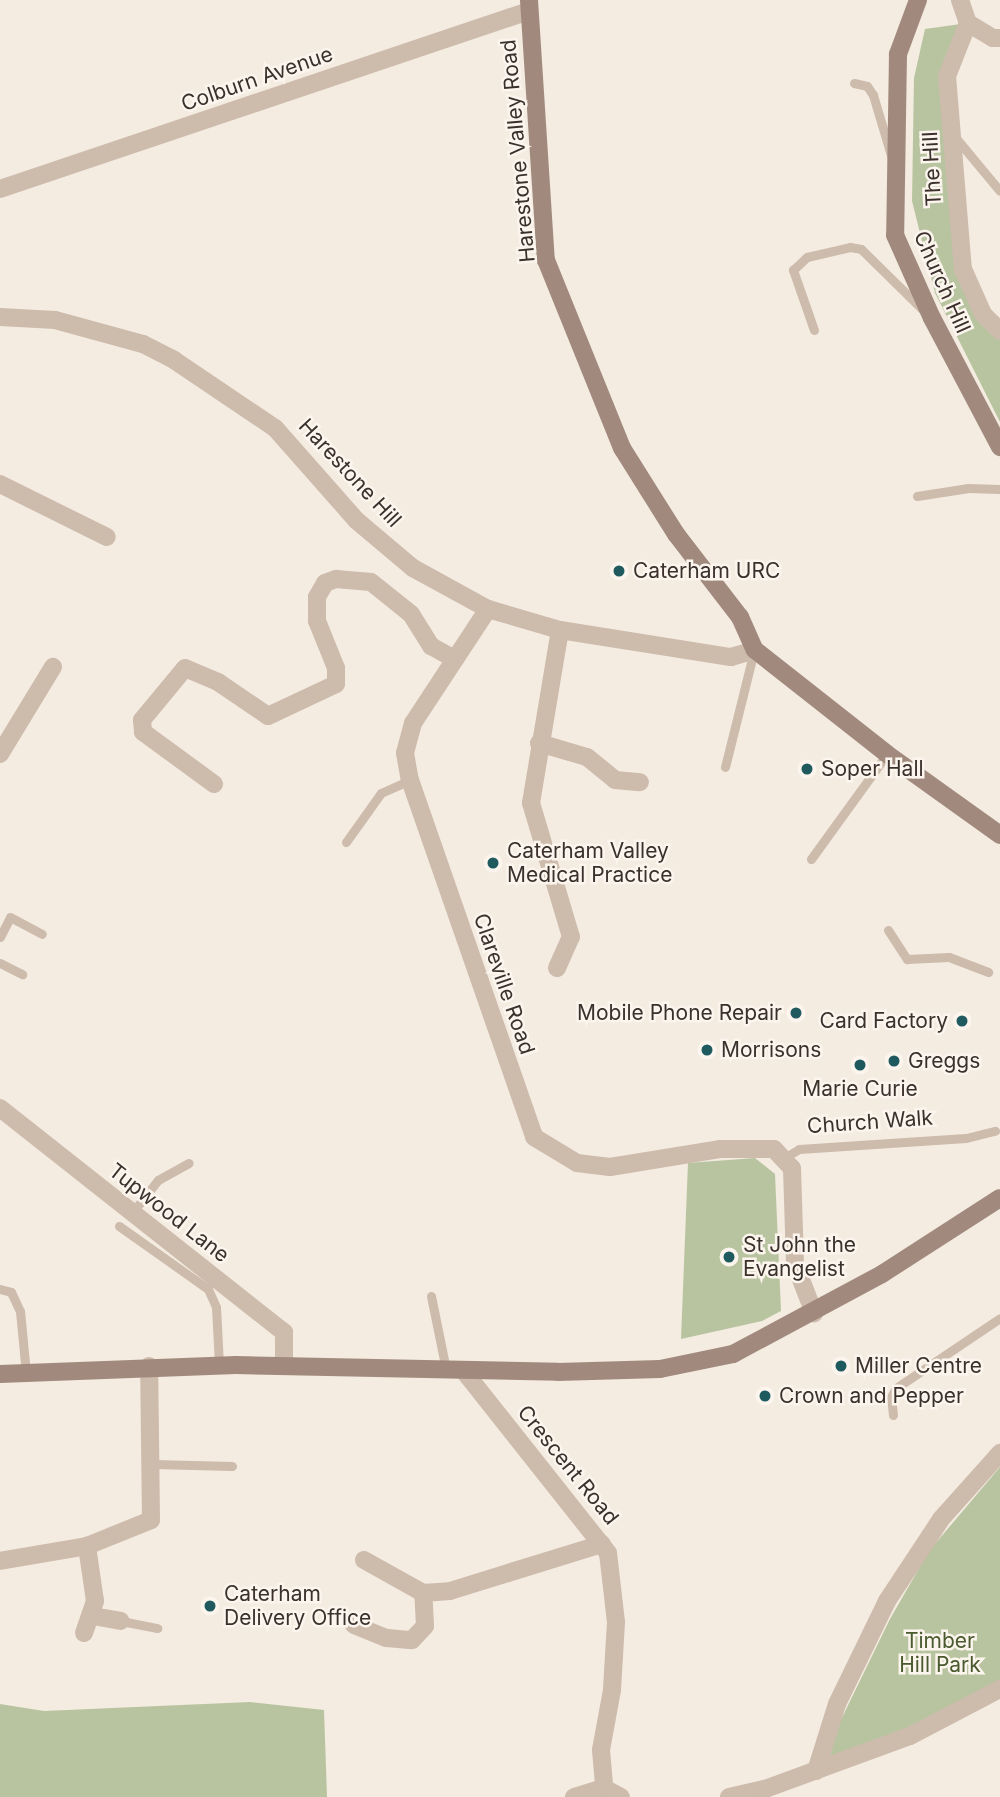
<!DOCTYPE html>
<html>
<head>
<meta charset="utf-8">
<style>
  body { margin:0 }
  #map { position:relative; width:1000px; height:1797px; overflow:hidden; background:#f4ebe1; font-family:Inter,sans-serif }
  div>[style] { position:absolute }
  [style*='--x'] { left:calc(var(--x)*1px); top:calc(var(--y)*1px); width:calc(var(--w)*1px); rotate:calc(var(--a)*1deg) }
  .green>* { inset:0; background:#b8c4a0 }
  .lane>* { height:9px; margin:-4.5px; padding:0 4.5px; transform-origin:4.5px; border-radius:4.5px; background:#cdbbac }
  .street>* { height:18px; margin:-9px; padding:0 9px; transform-origin:9px; border-radius:9px; background:#cdbbac }
  .secondary>* { height:18px; margin:-9px; padding:0 9px; transform-origin:9px; border-radius:9px; background:#a18a7d }
  .dots>* { width:19px; height:19px; translate:-50% -50%; box-sizing:border-box; border:4px solid #fbf5ee; border-radius:50% }
  span { translate:-50% -50%; white-space:nowrap; text-align:center; line-height:1.15; -webkit-text-stroke:5px #fbf5ee; paint-order:stroke }
  .street-label { font-size:21px; color:#3b302b }
  .poi-label { font-size:21px; color:#3b302b }
  .left { translate:0 -50%; text-align:left }
  .right { translate:-100% -50%; text-align:right }
  .park-label { font-size:21px; color:#4a5a2e }
</style>
</head>
<body>
<div id="map">
  <div class="green">
    <div style="clip-path:polygon(968px 23px,948px 76px,963px 269px,1000px 331px,1000px 422px,935px 293px,912px 201px,914px 78px,925px 29px)"></div>
    <div style="clip-path:polygon(755px 1158px,775px 1174px,781px 1311px,762px 1321px,681px 1339px,688px 1163px)"></div>
    <div style="clip-path:polygon(1000px 1467px,1000px 1689px,816px 1771px,890px 1619px,929px 1551px)"></div>
    <div style="clip-path:polygon(250px 1702px,324px 1710px,327px 1797px,0 1797px,0 1704px,44px 1711px)"></div>
  </div>
  <div class="lane">
    <div style="--x:854;--y:83;--w:13;--a:13"></div>
    <div style="--x:867;--y:86;--w:11;--a:56"></div>
    <div style="--x:873;--y:95;--w:70;--a:73.4"></div>
    <div style="--x:955;--y:137;--w:70;--a:50.2"></div>
    <div style="--x:814;--y:330;--w:64;--a:-109.3"></div>
    <div style="--x:793;--y:270;--w:19;--a:-43"></div>
    <div style="--x:807;--y:257;--w:44;--a:-13.1"></div>
    <div style="--x:850;--y:247;--w:11;--a:10"></div>
    <div style="--x:861;--y:249;--w:87;--a:44.5"></div>
    <div style="--x:917;--y:496;--w:52;--a:-8.9"></div>
    <div style="--x:968;--y:488;--w:32;--a:2"></div>
    <div style="--x:725;--y:767;--w:120;--a:-76"></div>
    <div style="--x:346;--y:842;--w:60;--a:-54.5"></div>
    <div style="--x:381;--y:793;--w:32;--a:-24"></div>
    <div style="--x:811;--y:859;--w:130;--a:-54.1"></div>
    <div style="--x:888;--y:930;--w:35;--a:57"></div>
    <div style="--x:907;--y:959;--w:42;--a:-2.7"></div>
    <div style="--x:949;--y:957;--w:42;--a:21"></div>
    <div style="--x:0;--y:937;--w:22;--a:-63"></div>
    <div style="--x:10;--y:917;--w:36;--a:28"></div>
    <div style="--x:0;--y:963;--w:25;--a:27"></div>
    <div style="--x:784;--y:1158;--w:17;--a:-31"></div>
    <div style="--x:799;--y:1149;--w:167;--a:-3.8"></div>
    <div style="--x:966;--y:1138;--w:30;--a:-14"></div>
    <div style="--x:132;--y:1213;--w:42;--a:-51.8"></div>
    <div style="--x:158;--y:1180;--w:35;--a:-29"></div>
    <div style="--x:119;--y:1226;--w:109;--a:35.3"></div>
    <div style="--x:208;--y:1289;--w:20;--a:66"></div>
    <div style="--x:216;--y:1307;--w:58;--a:87"></div>
    <div style="--x:0;--y:1289;--w:11;--a:15"></div>
    <div style="--x:11;--y:1292;--w:21;--a:65"></div>
    <div style="--x:20;--y:1311;--w:62;--a:84.5"></div>
    <div style="--x:431;--y:1296;--w:76;--a:78.5"></div>
    <div style="--x:893;--y:1415;--w:18;--a:-96"></div>
    <div style="--x:891;--y:1397;--w:10;--a:-61"></div>
    <div style="--x:896;--y:1388;--w:125;--a:-33.9"></div>
    <div style="--x:153;--y:1464;--w:79;--a:1.5"></div>
    <div style="--x:121;--y:1621;--w:37;--a:11"></div>
  </div>
  <div class="street">
    <div style="--x:960;--y:0;--w:24;--a:71"></div>
    <div style="--x:968;--y:23;--w:57;--a:111.6"></div>
    <div style="--x:947;--y:76;--w:194;--a:85.3"></div>
    <div style="--x:963;--y:269;--w:49;--a:66"></div>
    <div style="--x:983;--y:314;--w:24;--a:45"></div>
    <div style="--x:968;--y:23;--w:29;--a:31"></div>
    <div style="--x:993;--y:38;--w:7;--a:0"></div>
    <div style="--x:0;--y:189;--w:558;--a:-18.6"></div>
    <div style="--x:0;--y:317;--w:55;--a:3.1"></div>
    <div style="--x:55;--y:320;--w:91;--a:15.3"></div>
    <div style="--x:143;--y:344;--w:35;--a:27"></div>
    <div style="--x:174;--y:360;--w:122;--a:34"></div>
    <div style="--x:275;--y:428;--w:123;--a:48.6"></div>
    <div style="--x:356;--y:520;--w:75;--a:40.1"></div>
    <div style="--x:413;--y:568;--w:85;--a:28.7"></div>
    <div style="--x:488;--y:609;--w:75;--a:16.3"></div>
    <div style="--x:560;--y:630;--w:173;--a:9"></div>
    <div style="--x:731;--y:657;--w:25;--a:-16"></div>
    <div style="--x:0;--y:484;--w:119;--a:26.4"></div>
    <div style="--x:488;--y:609;--w:136;--a:123.3"></div>
    <div style="--x:413;--y:723;--w:31;--a:105"></div>
    <div style="--x:405;--y:753;--w:27;--a:80"></div>
    <div style="--x:410;--y:780;--w:378;--a:70.8"></div>
    <div style="--x:534;--y:1137;--w:50;--a:31.2"></div>
    <div style="--x:577;--y:1163;--w:33;--a:7"></div>
    <div style="--x:610;--y:1167;--w:111;--a:-9.3"></div>
    <div style="--x:720;--y:1149;--w:54;--a:0"></div>
    <div style="--x:774;--y:1149;--w:26;--a:47"></div>
    <div style="--x:792;--y:1168;--w:96;--a:88.2"></div>
    <div style="--x:795;--y:1264;--w:53;--a:68.8"></div>
    <div style="--x:539;--y:743;--w:50;--a:16.3"></div>
    <div style="--x:587;--y:757;--w:36;--a:39"></div>
    <div style="--x:615;--y:780;--w:25;--a:5"></div>
    <div style="--x:0;--y:754;--w:102;--a:-58.7"></div>
    <div style="--x:214;--y:784;--w:88;--a:-143.8"></div>
    <div style="--x:143;--y:732;--w:12;--a:-95"></div>
    <div style="--x:142;--y:720;--w:67;--a:-50.4"></div>
    <div style="--x:185;--y:668;--w:36;--a:23"></div>
    <div style="--x:218;--y:682;--w:60;--a:34.2"></div>
    <div style="--x:268;--y:716;--w:75;--a:-25.2"></div>
    <div style="--x:336;--y:684;--w:16;--a:-90"></div>
    <div style="--x:336;--y:668;--w:51;--a:-112"></div>
    <div style="--x:317;--y:621;--w:24;--a:-90"></div>
    <div style="--x:317;--y:597;--w:16;--a:-60"></div>
    <div style="--x:325;--y:583;--w:12;--a:-20"></div>
    <div style="--x:336;--y:579;--w:35;--a:5"></div>
    <div style="--x:371;--y:582;--w:51;--a:38.7"></div>
    <div style="--x:411;--y:614;--w:38;--a:58"></div>
    <div style="--x:431;--y:646;--w:26;--a:29"></div>
    <div style="--x:557;--y:968;--w:34;--a:-66"></div>
    <div style="--x:571;--y:937;--w:140;--a:-106.6"></div>
    <div style="--x:531;--y:803;--w:175;--a:-80.5"></div>
    <div style="--x:0;--y:1108;--w:362;--a:38.3"></div>
    <div style="--x:284;--y:1332;--w:33;--a:90"></div>
    <div style="--x:463;--y:1370;--w:233;--a:51.6"></div>
    <div style="--x:608;--y:1553;--w:69;--a:83.4"></div>
    <div style="--x:616;--y:1622;--w:68;--a:93.4"></div>
    <div style="--x:612;--y:1690;--w:61;--a:100.4"></div>
    <div style="--x:601;--y:1750;--w:38;--a:85"></div>
    <div style="--x:604;--y:1788;--w:19;--a:28"></div>
    <div style="--x:364;--y:1560;--w:68;--a:29.2"></div>
    <div style="--x:423;--y:1593;--w:27;--a:-4"></div>
    <div style="--x:450;--y:1591;--w:159;--a:-17.2"></div>
    <div style="--x:0;--y:1561;--w:88;--a:-9.8"></div>
    <div style="--x:87;--y:1546;--w:69;--a:-22.1"></div>
    <div style="--x:151;--y:1520;--w:154;--a:-90.7"></div>
    <div style="--x:93;--y:1616;--w:28;--a:10"></div>
    <div style="--x:354;--y:1625;--w:35;--a:22"></div>
    <div style="--x:387;--y:1638;--w:25;--a:5"></div>
    <div style="--x:412;--y:1640;--w:19;--a:-47"></div>
    <div style="--x:425;--y:1626;--w:33;--a:-93"></div>
    <div style="--x:84;--y:1633;--w:34;--a:-71"></div>
    <div style="--x:95;--y:1601;--w:56;--a:-98.3"></div>
    <div style="--x:816;--y:1771;--w:70;--a:-72.6"></div>
    <div style="--x:837;--y:1704;--w:114;--a:-64.1"></div>
    <div style="--x:887;--y:1601;--w:98;--a:-56.6"></div>
    <div style="--x:941;--y:1519;--w:89;--a:-48.2"></div>
    <div style="--x:574;--y:1797;--w:31;--a:-17"></div>
    <div style="--x:729;--y:1797;--w:37;--a:-13"></div>
    <div style="--x:765;--y:1789;--w:154;--a:-20.1"></div>
    <div style="--x:910;--y:1736;--w:102;--a:-27.6"></div>
  </div>
  <div class="secondary">
    <div style="--x:529;--y:0;--w:261;--a:86.3"></div>
    <div style="--x:546;--y:260;--w:203;--a:68"></div>
    <div style="--x:622;--y:448;--w:102;--a:57.9"></div>
    <div style="--x:676;--y:534;--w:105;--a:52.4"></div>
    <div style="--x:740;--y:617;--w:36;--a:66"></div>
    <div style="--x:755;--y:650;--w:168;--a:38.2"></div>
    <div style="--x:887;--y:754;--w:139;--a:35.6"></div>
    <div style="--x:918;--y:0;--w:58;--a:110.3"></div>
    <div style="--x:898;--y:54;--w:181;--a:90.9"></div>
    <div style="--x:895;--y:235;--w:91;--a:66"></div>
    <div style="--x:932;--y:318;--w:146;--a:62.2"></div>
    <div style="--x:0;--y:1374;--w:236;--a:-2.2"></div>
    <div style="--x:236;--y:1365;--w:322;--a:1.2"></div>
    <div style="--x:558;--y:1372;--w:102;--a:-1.7"></div>
    <div style="--x:660;--y:1369;--w:75;--a:-11.6"></div>
    <div style="--x:733;--y:1354;--w:169;--a:-28.2"></div>
    <div style="--x:882;--y:1274;--w:140;--a:-32.8"></div>
  </div>
  <div class="dots">
    <div style="left:619px;top:571px;background:#1f5a5e"></div>
    <div style="left:807px;top:769px;background:#1f5a5e"></div>
    <div style="left:493px;top:863px;background:#1f5a5e"></div>
    <div style="left:796px;top:1013px;background:#1f5a5e"></div>
    <div style="left:962px;top:1021px;background:#1f5a5e"></div>
    <div style="left:707px;top:1050px;background:#1f5a5e"></div>
    <div style="left:894px;top:1061px;background:#1f5a5e"></div>
    <div style="left:860px;top:1065px;background:#1f5a5e"></div>
    <div style="left:729px;top:1257px;background:#1f5a5e"></div>
    <div style="left:841px;top:1366px;background:#1f5a5e"></div>
    <div style="left:765px;top:1396px;background:#1f5a5e"></div>
    <div style="left:210px;top:1606px;background:#1f5a5e"></div>
  </div>
  <div class="street-label">
    <span style="left:257px;top:79px;rotate:-19deg">Colburn Avenue</span>
    <span style="left:518px;top:151px;rotate:-95deg">Harestone Valley Road</span>
    <span style="left:932px;top:169px;rotate:-93deg">The Hill</span>
    <span style="left:942px;top:282px;rotate:66deg">Church Hill</span>
    <span style="left:350px;top:473px;rotate:47deg">Harestone Hill</span>
    <span style="left:504px;top:984px;rotate:71deg">Clareville Road</span>
    <span style="left:870px;top:1122px;rotate:-4deg">Church Walk</span>
    <span style="left:169px;top:1213px;rotate:38deg">Tupwood Lane</span>
    <span style="left:568px;top:1465px;rotate:51deg">Crescent Road</span>
  </div>
  <div class="poi-label">
    <span class="left" style="left:633px;top:571px">Caterham URC</span>
    <span class="left" style="left:821px;top:769px">Soper Hall</span>
    <span class="left" style="left:507px;top:863px">Caterham Valley<br>Medical Practice</span>
    <span class="right" style="left:782px;top:1013px">Mobile Phone Repair</span>
    <span class="right" style="left:948px;top:1021px">Card Factory</span>
    <span class="left" style="left:721px;top:1050px">Morrisons</span>
    <span class="left" style="left:908px;top:1061px">Greggs</span>
    <span style="left:860px;top:1089px">Marie Curie</span>
    <span class="left" style="left:743px;top:1257px">St John the<br>Evangelist</span>
    <span class="left" style="left:855px;top:1366px">Miller Centre</span>
    <span class="left" style="left:779px;top:1396px">Crown and Pepper</span>
    <span class="left" style="left:224px;top:1606px">Caterham<br>Delivery Office</span>
  </div>
  <div class="park-label">
    <span style="left:940px;top:1653px">Timber<br>Hill Park</span>
  </div>
</div>
</body>
</html>
